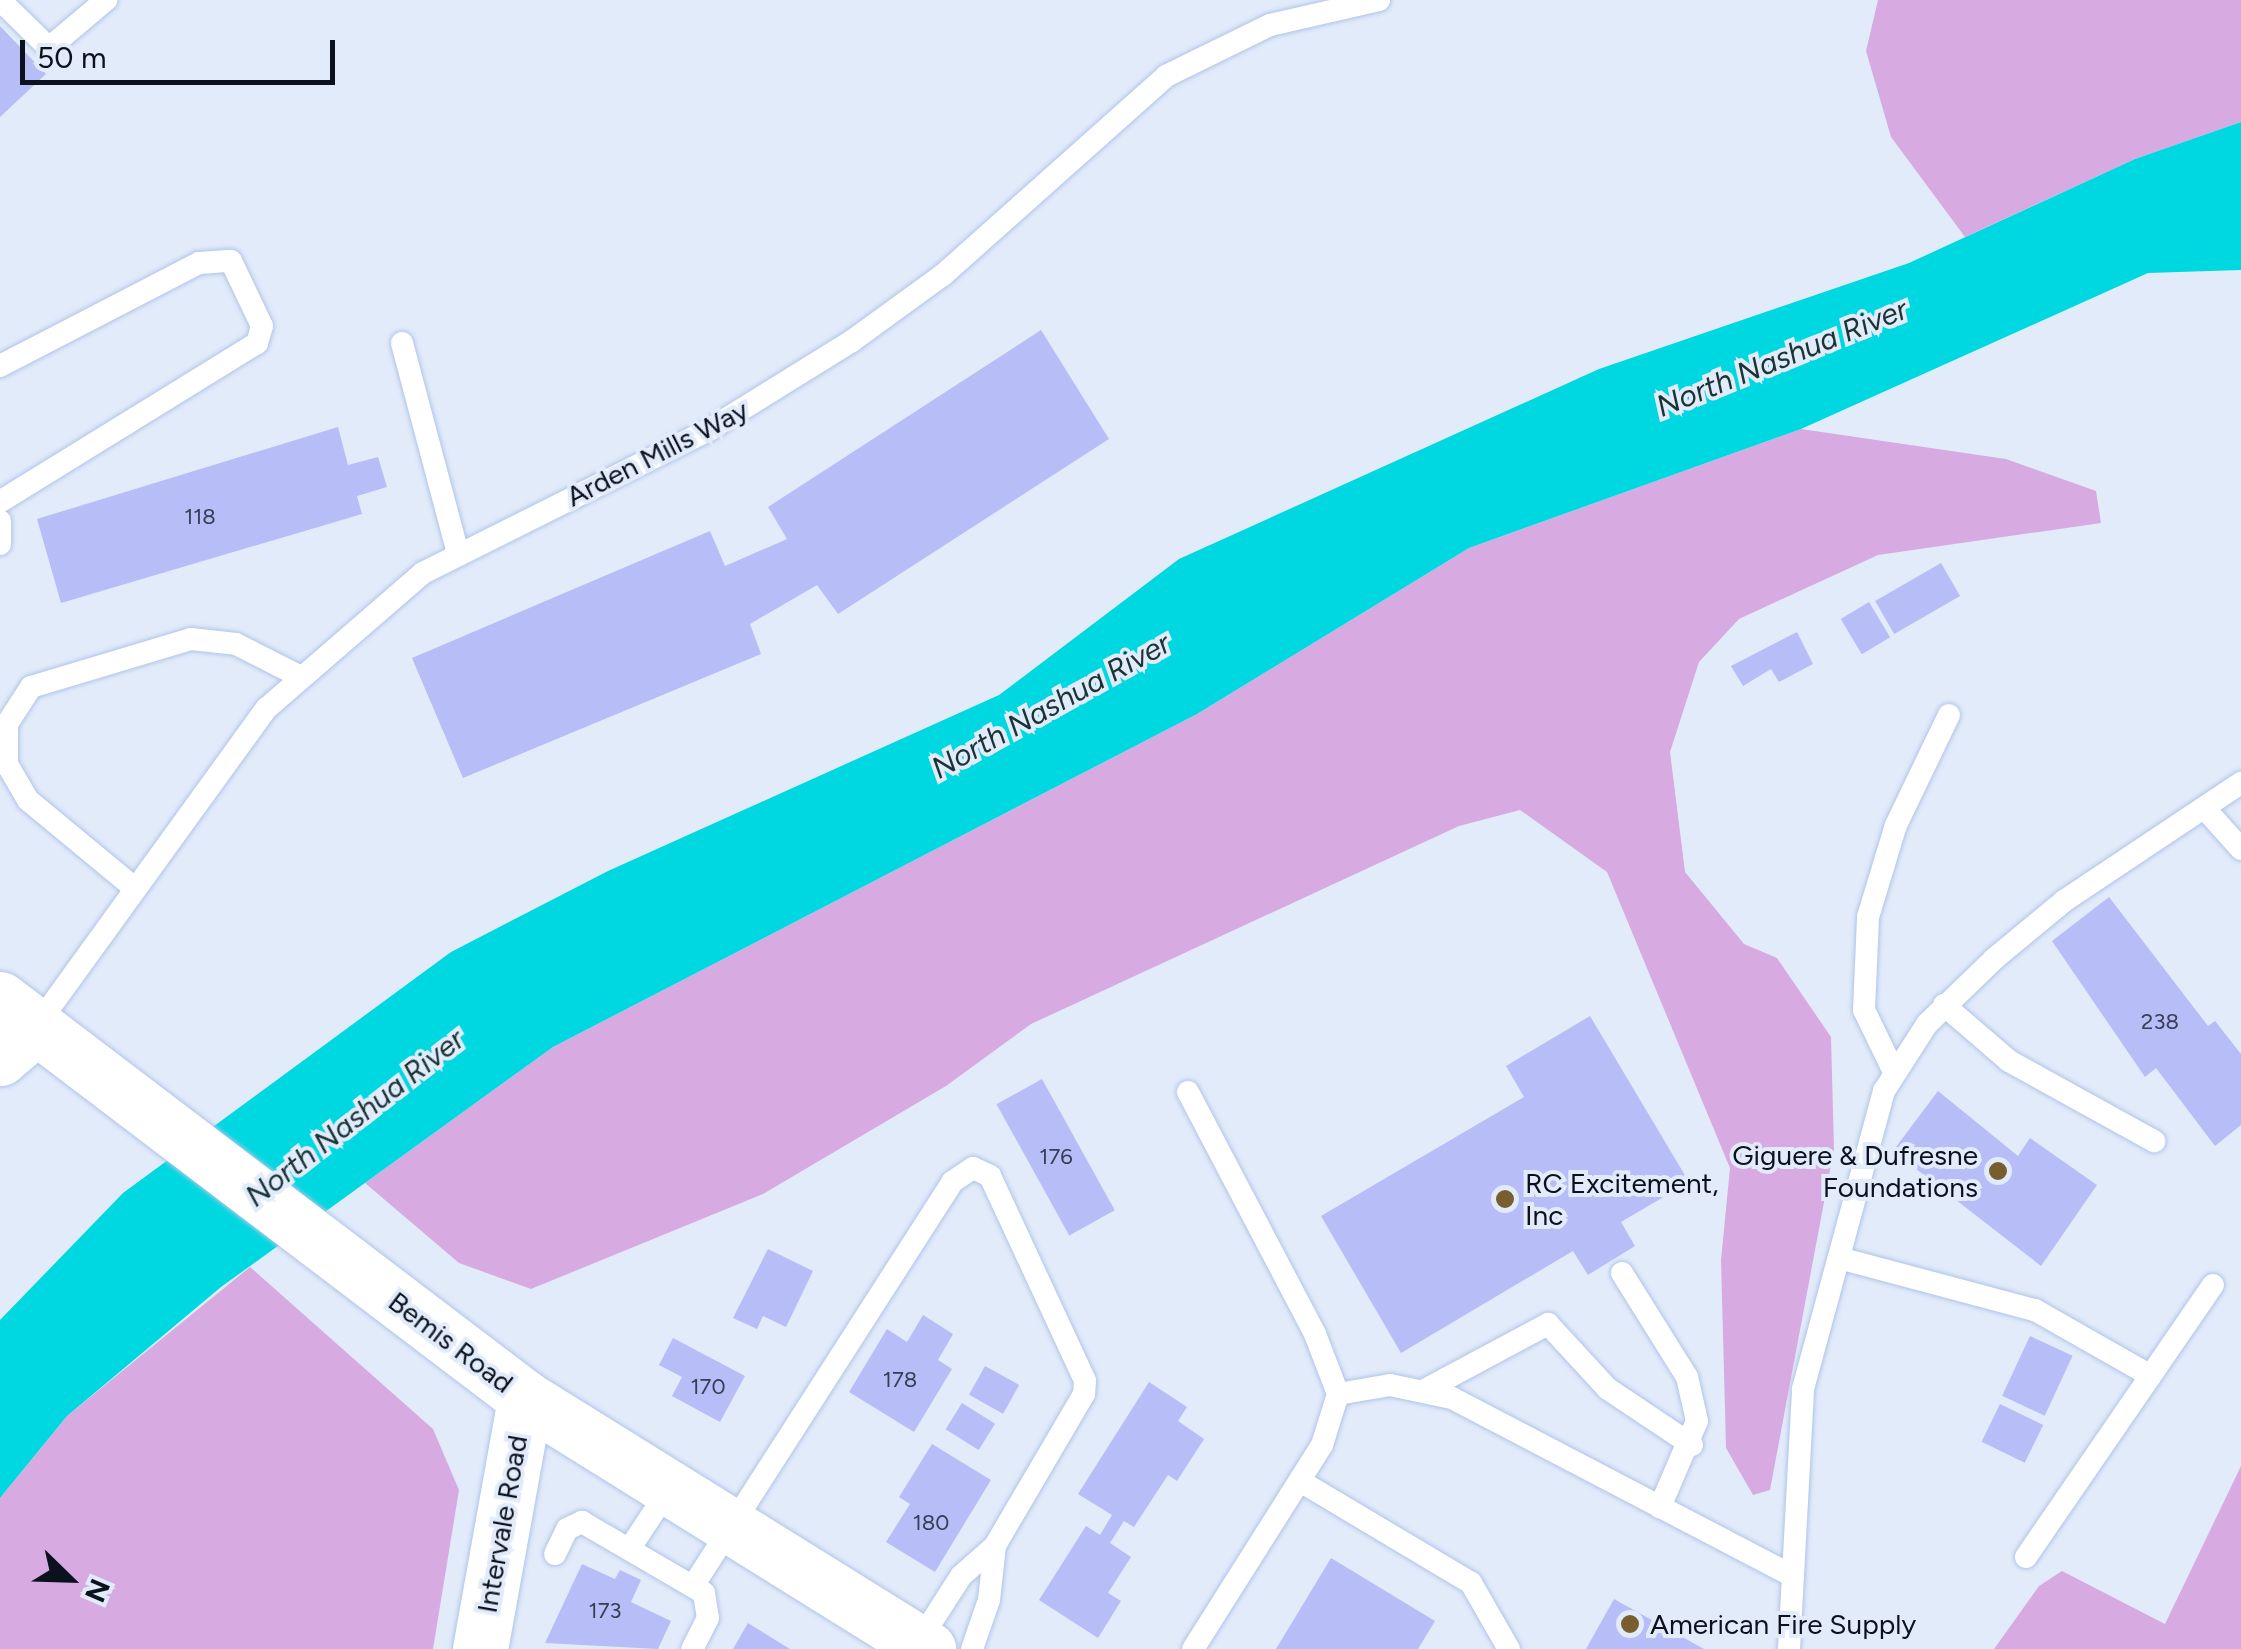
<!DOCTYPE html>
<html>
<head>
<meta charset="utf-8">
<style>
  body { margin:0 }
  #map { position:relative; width:2241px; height:1649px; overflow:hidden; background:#e2ebfa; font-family:Figtree,sans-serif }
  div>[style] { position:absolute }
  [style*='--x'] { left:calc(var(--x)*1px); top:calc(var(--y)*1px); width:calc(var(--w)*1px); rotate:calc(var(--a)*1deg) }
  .green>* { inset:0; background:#d7abe1 }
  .water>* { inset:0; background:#00d8e1 }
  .building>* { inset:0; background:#b7bdf7; transform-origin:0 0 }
  .roads { filter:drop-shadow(0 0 2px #afc5e8) drop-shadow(0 0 2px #afc5e8) }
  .lane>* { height:22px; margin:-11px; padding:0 11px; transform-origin:11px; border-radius:11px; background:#fff }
  .secondary>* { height:55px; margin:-27.5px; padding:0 27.5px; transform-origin:27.5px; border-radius:27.5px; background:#fff }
  .dots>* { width:28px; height:28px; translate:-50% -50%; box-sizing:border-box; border:5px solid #e2ebfa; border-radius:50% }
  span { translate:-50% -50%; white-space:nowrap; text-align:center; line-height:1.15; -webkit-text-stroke:8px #e2ebfa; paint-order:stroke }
  .number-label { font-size:22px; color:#363d54 }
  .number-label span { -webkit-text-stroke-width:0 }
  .street-label { font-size:28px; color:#0b121e }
  .poi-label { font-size:28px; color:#0b121e }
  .right { translate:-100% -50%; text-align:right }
  .left { translate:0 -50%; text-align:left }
  .water-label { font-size:30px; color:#193435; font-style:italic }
  .north { position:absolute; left:20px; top:1529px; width:100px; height:100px; -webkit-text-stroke:8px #e2ebfa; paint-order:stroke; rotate:113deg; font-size:28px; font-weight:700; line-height:40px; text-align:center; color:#0b121e }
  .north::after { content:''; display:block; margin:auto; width:35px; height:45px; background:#0b121e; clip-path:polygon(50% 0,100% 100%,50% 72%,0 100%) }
  .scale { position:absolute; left:20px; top:40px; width:315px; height:45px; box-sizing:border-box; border:5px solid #0b121e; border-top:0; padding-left:12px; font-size:30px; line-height:35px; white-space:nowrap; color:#0b121e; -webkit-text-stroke:8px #e2ebfa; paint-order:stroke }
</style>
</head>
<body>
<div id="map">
  <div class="green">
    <div style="clip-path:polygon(1878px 0,2241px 0,2241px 122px,2135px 159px,1965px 237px,1891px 137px,1866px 51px)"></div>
    <div style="clip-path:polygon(1801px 429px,2006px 459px,2096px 491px,2101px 523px,1878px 555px,1739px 619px,1699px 662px,1670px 752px,1685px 872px,1744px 944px,1777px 958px,1831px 1037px,1834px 1149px,1770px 1490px,1753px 1495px,1726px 1448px,1721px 1260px,1730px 1168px,1607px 872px,1520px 810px,1459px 826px,1031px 1024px,946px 1086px,763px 1194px,531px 1289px,459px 1263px,365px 1183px,553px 1047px,1197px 714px,1469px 548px)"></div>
    <div style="clip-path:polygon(250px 1267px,433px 1429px,459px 1490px,433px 1649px,0 1649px,0 1498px,67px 1416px)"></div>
    <div style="clip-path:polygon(2241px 1466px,2241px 1649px,1994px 1649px,2039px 1586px,2062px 1571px,2165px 1624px)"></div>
  </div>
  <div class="water">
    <div style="clip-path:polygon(2241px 122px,2241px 270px,2148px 273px,1801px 429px,1469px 548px,1197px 714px,553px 1047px,221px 1287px,67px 1416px,0 1498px,0 1320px,123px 1193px,451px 952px,608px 871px,999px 695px,1179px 559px,1599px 369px,1909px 263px,2135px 159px)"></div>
  </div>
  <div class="building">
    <div style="clip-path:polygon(0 26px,46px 74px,0 117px)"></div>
    <div style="clip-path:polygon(1041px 330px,1109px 439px,838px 614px,817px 585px,750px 624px,761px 654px,463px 778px,412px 658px,710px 531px,725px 566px,787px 539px,768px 507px)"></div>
    <div style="clip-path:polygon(338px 427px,348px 465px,378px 457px,387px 487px,357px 496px,362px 514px,61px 603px,37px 519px)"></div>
    <div style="left:1941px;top:563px;width:38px;height:76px;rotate:60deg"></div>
    <div style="left:1869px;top:602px;width:41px;height:33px;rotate:59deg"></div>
    <div style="clip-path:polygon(1797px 632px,1813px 664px,1779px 682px,1771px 669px,1743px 686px,1731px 666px)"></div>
    <div style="clip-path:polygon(2109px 897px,2208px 1026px,2215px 1021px,2241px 1054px,2241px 1125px,2215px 1146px,2156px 1068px,2145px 1077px,2052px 941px)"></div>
    <div style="clip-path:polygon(1590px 1016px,1689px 1182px,1621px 1222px,1635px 1246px,1588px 1275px,1573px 1251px,1401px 1353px,1321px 1216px,1524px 1097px,1506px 1066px)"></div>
    <div style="left:1042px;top:1079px;width:150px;height:52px;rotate:61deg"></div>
    <div style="clip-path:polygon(1938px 1091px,2018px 1156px,2030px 1138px,2097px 1185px,2041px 1266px,1893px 1151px)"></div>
    <div style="clip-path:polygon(768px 1249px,813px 1271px,786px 1327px,763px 1316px,757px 1329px,733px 1318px)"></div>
    <div style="clip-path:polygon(923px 1315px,953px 1334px,938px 1360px,952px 1369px,914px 1432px,849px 1392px,887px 1329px,907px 1342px)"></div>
    <div style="left:2030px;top:1336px;width:47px;height:66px;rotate:25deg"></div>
    <div style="clip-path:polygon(673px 1338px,745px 1376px,720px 1422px,672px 1396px,682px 1377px,659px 1365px)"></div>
    <div style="left:985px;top:1366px;width:39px;height:33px;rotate:29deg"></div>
    <div style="clip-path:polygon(1149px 1382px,1187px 1407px,1178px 1421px,1204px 1439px,1177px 1481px,1168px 1475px,1134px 1527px,1124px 1521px,1110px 1543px,1131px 1557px,1108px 1593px,1121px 1601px,1098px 1638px,1039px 1600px,1086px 1526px,1100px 1535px,1112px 1515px,1078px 1494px)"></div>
    <div style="left:962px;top:1403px;width:39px;height:31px;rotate:32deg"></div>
    <div style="left:2000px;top:1404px;width:48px;height:42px;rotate:26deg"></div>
    <div style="clip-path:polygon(932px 1444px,991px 1480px,935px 1572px,886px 1542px,910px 1504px,899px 1497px)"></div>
    <div style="clip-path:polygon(1331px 1558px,1435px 1621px,1418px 1649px,1276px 1649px)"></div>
    <div style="clip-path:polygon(582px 1564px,615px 1579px,620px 1570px,641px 1580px,631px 1602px,671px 1621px,658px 1649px,545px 1643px)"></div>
    <div style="clip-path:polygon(1614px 1599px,1704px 1649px,1586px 1649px)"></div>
    <div style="clip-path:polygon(748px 1623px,790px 1649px,733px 1649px)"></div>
  </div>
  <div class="roads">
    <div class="lane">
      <div style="--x:0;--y:0;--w:69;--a:44.4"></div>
      <div style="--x:49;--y:48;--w:75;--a:-40.1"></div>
      <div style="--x:402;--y:343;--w:214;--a:75.1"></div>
      <div style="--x:0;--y:366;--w:224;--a:-27.4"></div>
      <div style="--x:199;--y:263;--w:32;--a:-4"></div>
      <div style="--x:231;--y:261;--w:72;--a:64.5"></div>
      <div style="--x:262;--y:326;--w:18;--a:106"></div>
      <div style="--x:257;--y:343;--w:302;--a:148.3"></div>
      <div style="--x:0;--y:521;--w:23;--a:90"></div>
      <div style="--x:2207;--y:811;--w:51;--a:48.2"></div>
      <div style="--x:132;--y:886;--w:135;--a:-140.4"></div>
      <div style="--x:28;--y:800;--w:42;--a:-120.3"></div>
      <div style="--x:7;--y:764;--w:40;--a:-90"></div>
      <div style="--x:7;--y:724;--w:44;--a:-57"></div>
      <div style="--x:31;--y:687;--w:167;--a:-16.7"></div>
      <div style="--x:191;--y:639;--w:45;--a:6.3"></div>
      <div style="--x:236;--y:644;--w:73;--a:26.9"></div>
      <div style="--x:1944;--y:1005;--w:86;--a:40.7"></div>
      <div style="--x:2009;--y:1061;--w:166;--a:28.9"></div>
      <div style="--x:35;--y:1028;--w:395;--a:-54.1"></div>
      <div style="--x:267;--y:708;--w:206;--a:-40.9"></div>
      <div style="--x:423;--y:573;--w:321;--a:-26.6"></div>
      <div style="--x:710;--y:429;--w:167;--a:-31.8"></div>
      <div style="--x:852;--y:341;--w:112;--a:-36"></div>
      <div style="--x:943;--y:275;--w:299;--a:-41.7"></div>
      <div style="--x:1166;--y:76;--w:116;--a:-26.1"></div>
      <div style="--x:1270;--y:25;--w:112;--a:-12.9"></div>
      <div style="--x:1894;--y:1072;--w:69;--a:-115.8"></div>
      <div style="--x:1864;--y:1010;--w:93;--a:-87.5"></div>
      <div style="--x:1868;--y:917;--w:96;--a:-73.1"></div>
      <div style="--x:1896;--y:825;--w:122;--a:-64.3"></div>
      <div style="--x:1188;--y:1092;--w:273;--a:62.3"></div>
      <div style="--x:1315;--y:1334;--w:64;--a:69"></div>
      <div style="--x:1338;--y:1394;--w:53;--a:107.4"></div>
      <div style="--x:1322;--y:1445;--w:241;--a:122.3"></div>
      <div style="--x:1839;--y:1258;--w:203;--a:14.9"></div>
      <div style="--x:2035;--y:1310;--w:133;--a:29.6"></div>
      <div style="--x:1622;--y:1273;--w:123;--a:58"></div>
      <div style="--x:1687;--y:1377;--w:45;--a:77.2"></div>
      <div style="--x:1697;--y:1421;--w:94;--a:113.3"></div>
      <div style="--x:1423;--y:1391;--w:142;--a:-28.2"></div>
      <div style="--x:1548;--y:1324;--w:88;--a:47.3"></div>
      <div style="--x:1608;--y:1389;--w:101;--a:33.7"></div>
      <div style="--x:1338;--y:1394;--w:53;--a:-9.8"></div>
      <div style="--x:1390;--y:1385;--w:63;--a:11.8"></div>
      <div style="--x:1452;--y:1398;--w:385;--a:27.6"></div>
      <div style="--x:1300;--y:1481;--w:199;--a:30.8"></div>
      <div style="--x:1471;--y:1583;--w:76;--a:60.1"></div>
      <div style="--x:630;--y:1548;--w:71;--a:-56.5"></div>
      <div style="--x:555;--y:1554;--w:28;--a:-64"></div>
      <div style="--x:567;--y:1529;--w:17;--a:-25"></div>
      <div style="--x:582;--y:1522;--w:141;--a:30.2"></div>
      <div style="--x:704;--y:1593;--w:25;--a:81"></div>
      <div style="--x:708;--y:1618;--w:35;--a:117"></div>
      <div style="--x:2026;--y:1557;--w:330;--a:-55.5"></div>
      <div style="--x:693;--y:1586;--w:480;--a:-57.3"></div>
      <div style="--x:952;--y:1182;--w:25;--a:-34"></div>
      <div style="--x:973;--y:1168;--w:19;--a:25"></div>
      <div style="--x:990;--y:1176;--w:226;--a:65.1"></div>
      <div style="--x:1085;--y:1381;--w:13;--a:94"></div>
      <div style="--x:1084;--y:1394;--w:176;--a:120.4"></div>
      <div style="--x:995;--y:1546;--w:45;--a:138.6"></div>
      <div style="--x:961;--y:1576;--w:80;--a:122.7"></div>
      <div style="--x:972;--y:1649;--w:52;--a:-70.9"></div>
      <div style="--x:989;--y:1600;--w:54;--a:-83.7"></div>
      <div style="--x:1789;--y:1649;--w:260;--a:-86.9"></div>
      <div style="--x:1803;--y:1389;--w:309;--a:-74.8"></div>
      <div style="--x:1884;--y:1091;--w:80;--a:-57.3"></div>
      <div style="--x:1927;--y:1024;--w:93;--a:-44.1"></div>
      <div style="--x:1994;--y:959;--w:91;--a:-39.6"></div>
      <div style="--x:2064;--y:901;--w:213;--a:-33.7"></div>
    </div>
    <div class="secondary">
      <div style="--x:0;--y:999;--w:659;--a:37.23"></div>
      <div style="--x:525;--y:1398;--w:475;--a:31.9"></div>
      <div style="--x:0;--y:1058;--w:46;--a:-40.6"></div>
      <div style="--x:480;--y:1649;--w:255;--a:-79.8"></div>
    </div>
  </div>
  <div class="dots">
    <div style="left:1998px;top:1171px;background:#785e2f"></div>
    <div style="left:1505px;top:1199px;background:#785e2f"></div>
    <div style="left:1630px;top:1624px;background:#785e2f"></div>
  </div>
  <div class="number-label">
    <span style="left:200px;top:517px">118</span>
    <span style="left:2160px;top:1022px">238</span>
    <span style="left:1056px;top:1157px">176</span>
    <span style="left:900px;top:1380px">178</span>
    <span style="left:708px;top:1387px">170</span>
    <span style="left:931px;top:1523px">180</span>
    <span style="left:605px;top:1611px">173</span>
  </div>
  <div class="street-label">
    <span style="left:657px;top:453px;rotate:-27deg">Arden Mills Way</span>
    <span style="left:451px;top:1342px;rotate:37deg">Bemis Road</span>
    <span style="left:502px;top:1524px;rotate:-80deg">Intervale Road</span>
  </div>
  <div class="poi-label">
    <span class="right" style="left:1978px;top:1171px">Giguere &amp; Dufresne<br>Foundations</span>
    <span class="left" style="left:1525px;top:1199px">RC Excitement,<br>Inc</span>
    <span class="left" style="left:1650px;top:1624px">American Fire Supply</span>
  </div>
  <div class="water-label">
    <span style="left:1782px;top:358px;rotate:-22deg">North Nashua River</span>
    <span style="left:1051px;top:706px;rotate:-29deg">North Nashua River</span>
    <span style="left:355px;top:1118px;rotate:-38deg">North Nashua River</span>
  </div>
  <div class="north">N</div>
  <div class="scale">50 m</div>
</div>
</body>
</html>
